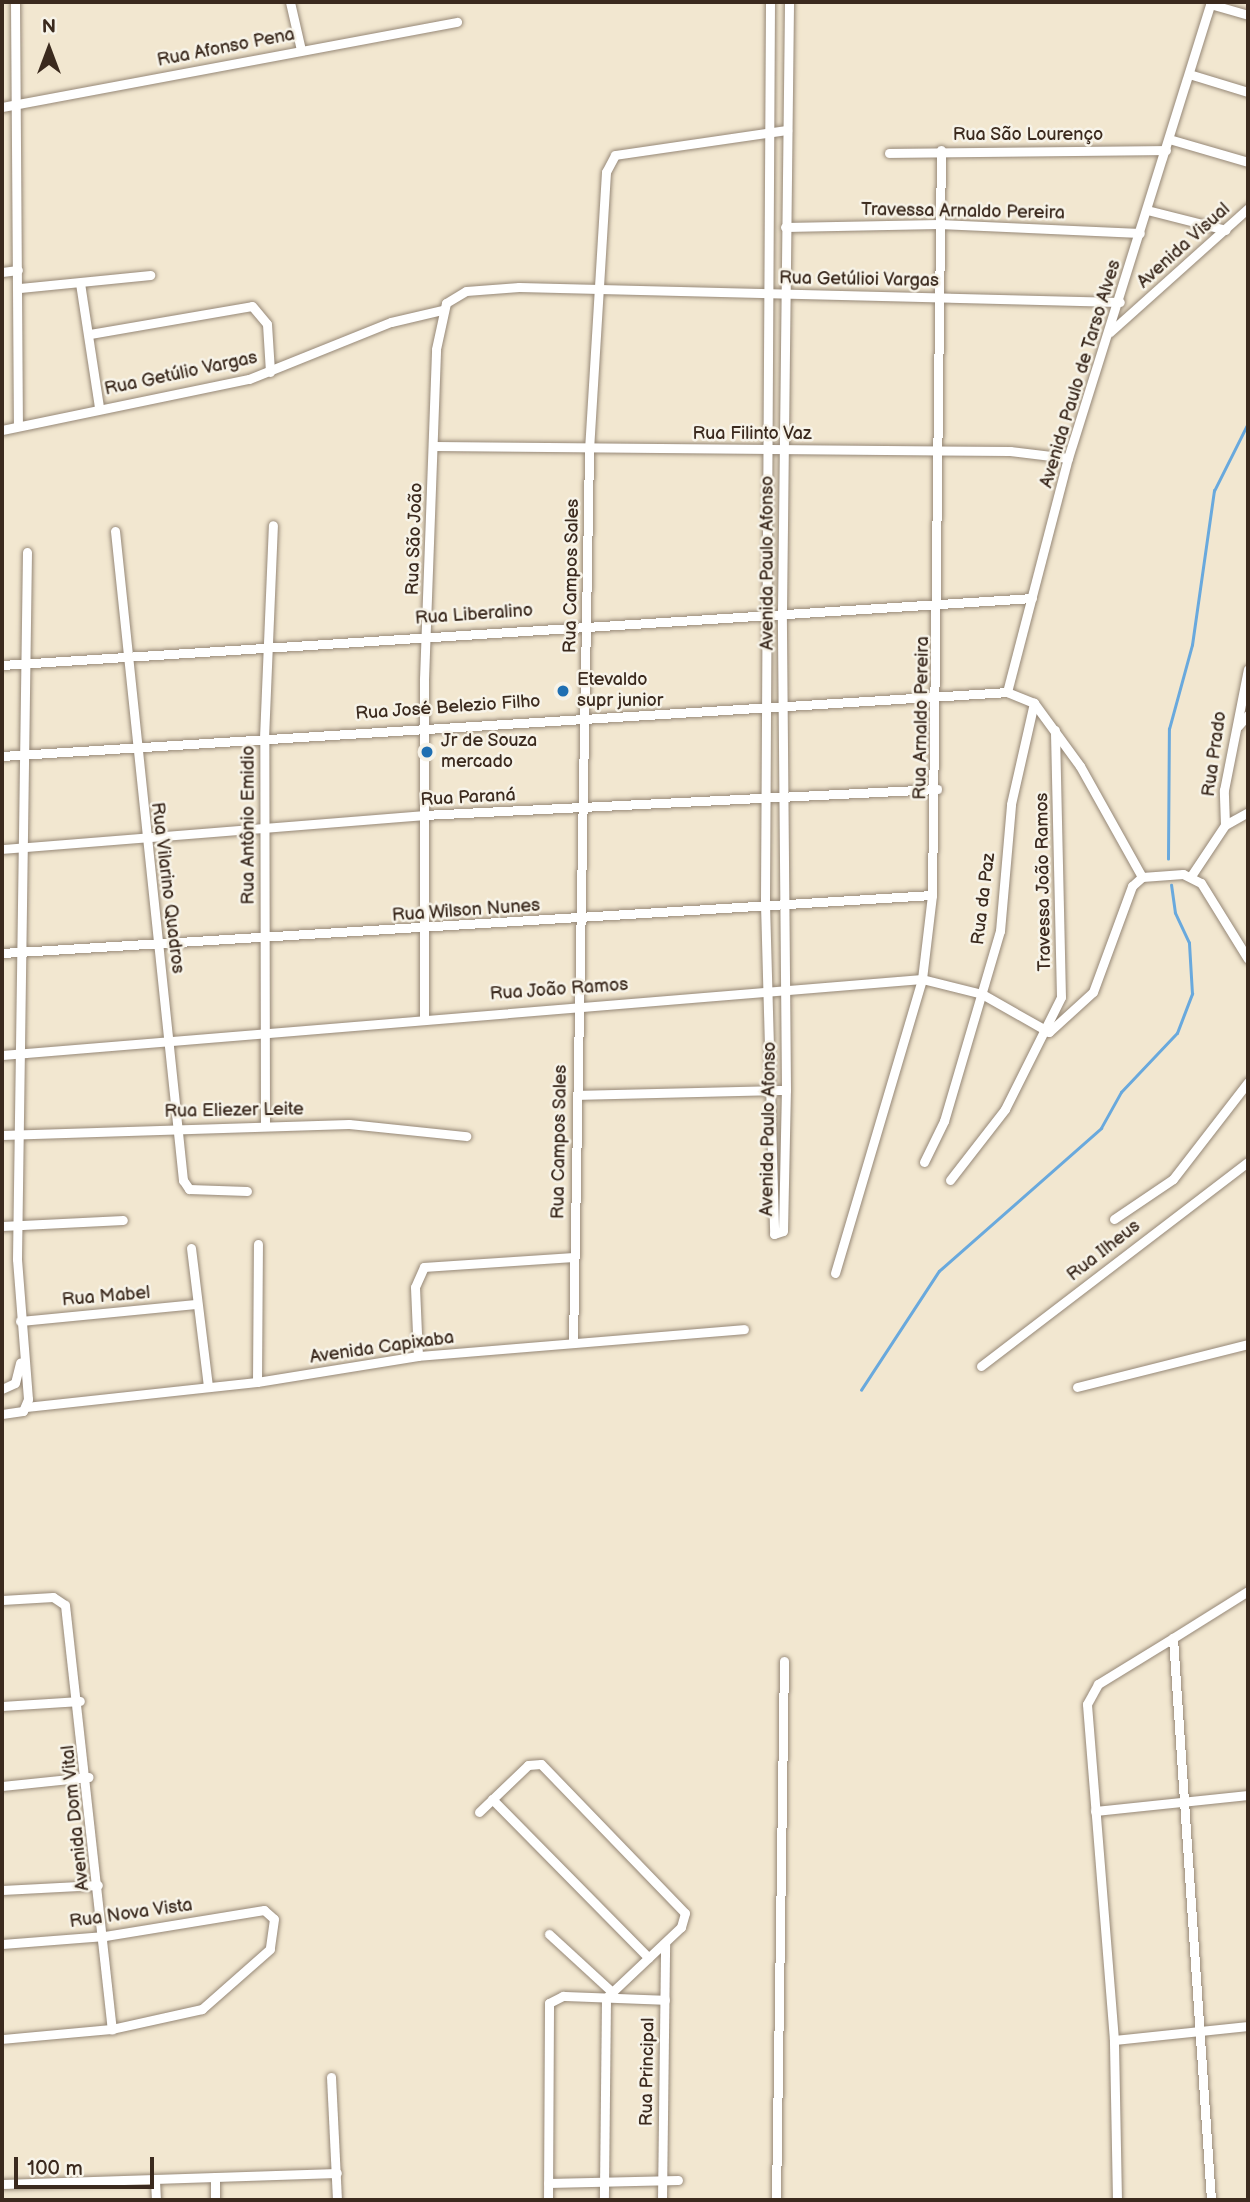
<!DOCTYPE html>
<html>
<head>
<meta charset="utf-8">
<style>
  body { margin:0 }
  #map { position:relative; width:1250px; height:2202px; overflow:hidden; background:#f2e7d0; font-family:"Balsamiq Sans",sans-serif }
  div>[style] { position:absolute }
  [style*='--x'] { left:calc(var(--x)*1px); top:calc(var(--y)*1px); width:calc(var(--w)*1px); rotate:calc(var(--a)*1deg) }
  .stream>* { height:2.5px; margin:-1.25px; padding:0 1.25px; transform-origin:1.25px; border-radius:1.25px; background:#69a9dd }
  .roads { filter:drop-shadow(0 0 2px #968877) drop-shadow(0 0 2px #968877) }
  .street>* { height:9px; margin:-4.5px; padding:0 4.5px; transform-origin:4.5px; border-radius:4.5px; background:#fff }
  .dots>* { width:19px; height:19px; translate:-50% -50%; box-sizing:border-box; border:4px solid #f7f3e8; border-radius:50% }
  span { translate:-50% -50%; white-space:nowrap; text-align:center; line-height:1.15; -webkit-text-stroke:5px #f7f3e8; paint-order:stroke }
  .street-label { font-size:18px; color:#3b2a1e }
  .poi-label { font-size:18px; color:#3b2a1e }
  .left { translate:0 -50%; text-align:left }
  .frame { position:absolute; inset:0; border:4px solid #3b2a1e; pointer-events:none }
  .north { position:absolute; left:14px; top:14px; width:70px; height:70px; -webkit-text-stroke:5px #f7f3e8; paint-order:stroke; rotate:0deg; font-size:19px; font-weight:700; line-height:28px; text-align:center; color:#3b2a1e }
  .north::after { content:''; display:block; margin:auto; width:24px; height:32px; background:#3b2a1e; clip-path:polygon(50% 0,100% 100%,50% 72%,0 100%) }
  .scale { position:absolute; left:14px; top:2157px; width:140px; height:32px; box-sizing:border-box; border:4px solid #3b2a1e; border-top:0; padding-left:9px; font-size:21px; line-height:24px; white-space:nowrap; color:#3b2a1e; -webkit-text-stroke:5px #f7f3e8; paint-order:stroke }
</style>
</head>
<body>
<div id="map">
  <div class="stream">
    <div style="--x:1168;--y:859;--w:130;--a:-89.6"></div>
    <div style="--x:1169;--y:729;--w:87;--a:-74.7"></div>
    <div style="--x:1192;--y:645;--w:156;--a:-81.9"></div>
    <div style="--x:1214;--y:491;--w:76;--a:-63.4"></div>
    <div style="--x:861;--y:1390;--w:142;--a:-56.8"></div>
    <div style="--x:939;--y:1271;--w:216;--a:-41.4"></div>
    <div style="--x:1101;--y:1128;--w:41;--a:-60.9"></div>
    <div style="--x:1121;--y:1092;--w:81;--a:-46.5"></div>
    <div style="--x:1177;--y:1033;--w:42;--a:-69"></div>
    <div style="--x:1192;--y:994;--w:51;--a:-93.4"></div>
    <div style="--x:1189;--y:943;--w:33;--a:-115"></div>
    <div style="--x:1175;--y:913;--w:28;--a:-98"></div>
  </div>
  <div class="roads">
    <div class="street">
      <div style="--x:15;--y:2;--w:424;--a:89.6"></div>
      <div style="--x:290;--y:2;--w:49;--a:77.1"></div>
      <div style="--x:770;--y:2;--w:902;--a:90.32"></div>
      <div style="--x:765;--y:904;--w:330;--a:88.4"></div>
      <div style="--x:774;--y:1234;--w:9;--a:-18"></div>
      <div style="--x:783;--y:1231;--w:141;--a:-88.8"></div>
      <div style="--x:786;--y:1090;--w:478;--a:-90.5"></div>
      <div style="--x:782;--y:612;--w:610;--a:-89.34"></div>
      <div style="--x:1210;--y:4;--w:40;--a:16"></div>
      <div style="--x:1189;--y:74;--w:62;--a:17"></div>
      <div style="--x:2;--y:107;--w:463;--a:-10.6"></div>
      <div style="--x:1169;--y:139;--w:82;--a:16.2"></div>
      <div style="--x:889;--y:153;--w:277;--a:-0.6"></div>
      <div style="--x:1147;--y:210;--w:81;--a:14.2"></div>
      <div style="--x:785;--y:227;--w:154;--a:-1.1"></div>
      <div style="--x:939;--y:224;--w:201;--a:2.6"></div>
      <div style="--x:2;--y:272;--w:16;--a:-7"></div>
      <div style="--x:80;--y:283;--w:125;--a:81.3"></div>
      <div style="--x:20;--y:288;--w:131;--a:-5.7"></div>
      <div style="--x:1110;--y:332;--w:186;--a:-41.9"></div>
      <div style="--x:90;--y:334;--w:164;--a:-9.8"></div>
      <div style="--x:252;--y:306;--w:23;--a:50"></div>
      <div style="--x:267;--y:324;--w:48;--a:86.4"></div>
      <div style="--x:2;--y:430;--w:252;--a:-11.7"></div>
      <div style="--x:249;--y:379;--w:153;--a:-21.9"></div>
      <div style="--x:391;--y:322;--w:52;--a:-13.2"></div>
      <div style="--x:434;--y:446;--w:576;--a:0.5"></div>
      <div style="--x:1010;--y:451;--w:58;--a:6.9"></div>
      <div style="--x:115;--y:531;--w:653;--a:84.02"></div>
      <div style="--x:183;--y:1180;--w:11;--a:56"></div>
      <div style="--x:189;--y:1189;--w:58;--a:2"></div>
      <div style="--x:2;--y:665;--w:1032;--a:-3.72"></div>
      <div style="--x:1034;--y:703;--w:78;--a:53.9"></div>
      <div style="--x:1080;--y:766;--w:127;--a:60.8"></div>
      <div style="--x:1238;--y:726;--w:15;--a:-48"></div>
      <div style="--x:2;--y:756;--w:1007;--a:-3.64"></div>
      <div style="--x:1007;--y:692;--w:242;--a:-75.4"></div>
      <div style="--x:1068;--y:458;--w:478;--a:-72.6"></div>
      <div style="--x:1225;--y:825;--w:26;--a:-29"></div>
      <div style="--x:2;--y:849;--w:423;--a:-4.6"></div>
      <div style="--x:424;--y:815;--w:514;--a:-2.9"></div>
      <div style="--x:1191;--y:876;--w:61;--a:-56.3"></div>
      <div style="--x:1225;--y:825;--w:35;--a:-92"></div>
      <div style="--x:1224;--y:790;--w:123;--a:-78.8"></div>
      <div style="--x:2;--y:953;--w:932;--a:-3.57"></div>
      <div style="--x:424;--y:1016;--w:337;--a:-90"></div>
      <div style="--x:424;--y:679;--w:330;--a:-87.9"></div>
      <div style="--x:436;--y:349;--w:47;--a:-77.7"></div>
      <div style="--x:446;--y:303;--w:23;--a:-31"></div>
      <div style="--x:466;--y:291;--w:53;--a:-4.3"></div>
      <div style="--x:519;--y:287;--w:601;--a:1.43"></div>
      <div style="--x:2;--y:1055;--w:923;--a:-4.72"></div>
      <div style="--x:922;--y:979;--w:62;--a:14"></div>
      <div style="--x:982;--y:994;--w:77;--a:29.6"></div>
      <div style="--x:1049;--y:1032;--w:59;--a:-42.3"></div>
      <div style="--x:1093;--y:992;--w:113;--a:-69.8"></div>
      <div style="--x:1132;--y:886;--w:13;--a:-42"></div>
      <div style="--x:1142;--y:877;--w:41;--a:-4.2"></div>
      <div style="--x:1183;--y:874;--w:20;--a:27"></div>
      <div style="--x:1201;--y:883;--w:89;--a:58.3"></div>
      <div style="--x:578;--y:1095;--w:208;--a:-1.4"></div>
      <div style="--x:265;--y:1126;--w:388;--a:-90.1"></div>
      <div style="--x:264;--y:738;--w:213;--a:-87.6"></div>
      <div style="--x:2;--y:1135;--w:347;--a:-1.8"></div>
      <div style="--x:349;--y:1124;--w:118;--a:5.9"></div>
      <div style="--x:924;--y:1162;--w:46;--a:-64"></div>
      <div style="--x:944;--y:1121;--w:198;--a:-73.6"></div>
      <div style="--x:1000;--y:931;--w:127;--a:-85"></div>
      <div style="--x:1011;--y:804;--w:104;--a:-77.2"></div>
      <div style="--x:1034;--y:703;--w:29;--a:-158"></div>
      <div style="--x:950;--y:1180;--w:90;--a:-52.2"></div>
      <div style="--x:1005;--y:1109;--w:125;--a:-63.4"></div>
      <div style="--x:1061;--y:997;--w:267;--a:-91.3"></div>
      <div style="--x:1114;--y:1219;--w:71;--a:-34.1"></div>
      <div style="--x:1173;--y:1179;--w:123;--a:-52.3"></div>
      <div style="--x:2;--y:1226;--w:121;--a:-2.8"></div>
      <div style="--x:191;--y:1248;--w:139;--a:83"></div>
      <div style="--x:835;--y:1273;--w:307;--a:-73.5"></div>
      <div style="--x:922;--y:979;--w:85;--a:-83.2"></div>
      <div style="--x:932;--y:895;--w:745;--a:-89.31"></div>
      <div style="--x:20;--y:1321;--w:177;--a:-5.5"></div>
      <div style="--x:573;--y:1343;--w:893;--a:-88.97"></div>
      <div style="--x:589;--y:450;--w:279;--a:-86.5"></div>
      <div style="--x:606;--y:172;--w:19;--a:-62"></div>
      <div style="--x:615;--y:155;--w:174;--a:-8.3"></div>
      <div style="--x:418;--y:1356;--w:69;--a:-92.5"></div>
      <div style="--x:415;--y:1287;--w:22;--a:-66"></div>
      <div style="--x:424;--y:1267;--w:149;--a:-3.8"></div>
      <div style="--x:981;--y:1366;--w:336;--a:-37.4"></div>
      <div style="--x:257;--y:1382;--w:138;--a:-89.6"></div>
      <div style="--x:1077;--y:1387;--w:176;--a:-14.1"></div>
      <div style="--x:2;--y:1389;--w:14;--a:-25"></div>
      <div style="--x:15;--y:1383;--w:21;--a:-76"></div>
      <div style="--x:26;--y:1407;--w:232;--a:-6.2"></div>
      <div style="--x:257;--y:1382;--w:163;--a:-9.2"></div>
      <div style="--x:418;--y:1356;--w:327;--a:-4.7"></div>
      <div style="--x:2;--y:1414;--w:21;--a:-8"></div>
      <div style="--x:23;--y:1411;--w:13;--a:-67"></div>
      <div style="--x:28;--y:1399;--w:140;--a:-94.5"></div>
      <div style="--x:17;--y:1259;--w:707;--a:-89.19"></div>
      <div style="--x:2;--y:1600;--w:51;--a:-3.4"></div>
      <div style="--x:53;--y:1597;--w:14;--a:34"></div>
      <div style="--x:65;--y:1605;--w:427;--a:83.7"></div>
      <div style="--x:2;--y:1706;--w:78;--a:-3.7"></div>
      <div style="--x:2;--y:1786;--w:87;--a:-5.9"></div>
      <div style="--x:492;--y:1799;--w:223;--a:45.4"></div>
      <div style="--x:1095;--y:1811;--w:154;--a:-6"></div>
      <div style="--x:479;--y:1812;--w:68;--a:-43.8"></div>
      <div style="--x:528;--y:1765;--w:13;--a:-4"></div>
      <div style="--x:541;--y:1764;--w:207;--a:46"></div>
      <div style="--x:685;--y:1913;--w:15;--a:106"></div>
      <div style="--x:681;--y:1927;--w:103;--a:136.6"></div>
      <div style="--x:606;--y:1998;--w:202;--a:90.6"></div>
      <div style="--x:2;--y:1890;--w:96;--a:-3"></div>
      <div style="--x:549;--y:1934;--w:86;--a:42.6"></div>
      <div style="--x:2;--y:1944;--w:103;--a:-4.4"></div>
      <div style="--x:105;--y:1936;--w:161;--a:-9.3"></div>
      <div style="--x:264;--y:1910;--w:13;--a:42"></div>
      <div style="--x:274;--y:1919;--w:30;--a:98"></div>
      <div style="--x:270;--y:1949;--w:91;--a:138.6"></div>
      <div style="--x:202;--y:2009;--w:92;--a:167.5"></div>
      <div style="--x:112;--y:2029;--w:110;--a:174.8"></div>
      <div style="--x:1114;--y:2040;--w:135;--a:-6"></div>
      <div style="--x:331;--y:2077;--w:123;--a:87.2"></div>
      <div style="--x:215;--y:2177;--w:23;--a:90"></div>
      <div style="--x:155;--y:2181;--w:19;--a:87"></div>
      <div style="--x:548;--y:2183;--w:130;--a:-1.3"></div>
      <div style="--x:2;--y:2184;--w:335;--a:-1.9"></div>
      <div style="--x:548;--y:2200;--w:197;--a:-89.7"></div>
      <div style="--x:549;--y:2003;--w:16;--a:-27"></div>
      <div style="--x:563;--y:1996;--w:102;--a:2.2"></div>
      <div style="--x:662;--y:2200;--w:256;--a:-89.3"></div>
      <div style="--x:776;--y:2200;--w:539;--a:-89.15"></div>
      <div style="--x:1117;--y:2200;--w:160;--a:-91.1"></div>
      <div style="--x:1114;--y:2040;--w:337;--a:-94.6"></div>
      <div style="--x:1087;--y:1704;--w:23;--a:-61"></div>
      <div style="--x:1098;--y:1684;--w:88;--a:-31.5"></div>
      <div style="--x:1211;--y:2200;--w:563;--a:-93.87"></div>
      <div style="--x:1173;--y:1638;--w:89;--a:-32.1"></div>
    </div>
  </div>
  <div class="dots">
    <div style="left:563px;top:691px;background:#1f6fb2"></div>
    <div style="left:427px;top:752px;background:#1f6fb2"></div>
  </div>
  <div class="street-label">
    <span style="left:226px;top:48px;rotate:-11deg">Rua Afonso Pena</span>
    <span style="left:1028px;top:135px">Rua São Lourenço</span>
    <span style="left:963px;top:212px;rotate:1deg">Travessa Arnaldo Pereira</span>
    <span style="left:1184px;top:246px;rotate:-42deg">Avenida Visual</span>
    <span style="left:859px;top:280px;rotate:1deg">Rua Getúlioi Vargas</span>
    <span style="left:181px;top:374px;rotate:-12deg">Rua Getúlio Vargas</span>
    <span style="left:1081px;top:374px;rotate:-73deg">Avenida Paulo de Tarso Alves</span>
    <span style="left:752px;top:434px">Rua Filinto Vaz</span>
    <span style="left:415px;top:539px;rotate:-88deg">Rua São João</span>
    <span style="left:768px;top:563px;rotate:-90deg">Avenida Paulo Afonso</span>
    <span style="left:572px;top:576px;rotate:-89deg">Rua Campos Sales</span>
    <span style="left:474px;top:615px;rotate:-4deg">Rua Liberalino</span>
    <span style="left:448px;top:708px;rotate:-4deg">Rua José Belezio Filho</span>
    <span style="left:922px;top:718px;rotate:-89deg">Rua Arnaldo Pereira</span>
    <span style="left:1215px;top:754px;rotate:-82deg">Rua Prado</span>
    <span style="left:468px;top:798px;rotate:-3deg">Rua Paraná</span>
    <span style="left:249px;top:825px;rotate:-90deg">Rua Antônio Emidio</span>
    <span style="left:1044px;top:882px;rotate:-91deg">Travessa João Ramos</span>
    <span style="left:167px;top:888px;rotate:83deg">Rua Vilarino Quadros</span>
    <span style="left:984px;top:899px;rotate:-83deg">Rua da Paz</span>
    <span style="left:466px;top:911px;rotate:-4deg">Rua Wilson Nunes</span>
    <span style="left:559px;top:990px;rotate:-4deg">Rua João Ramos</span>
    <span style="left:234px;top:1111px;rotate:-1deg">Rua Eliezer Leite</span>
    <span style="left:769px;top:1129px;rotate:-89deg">Avenida Paulo Afonso</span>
    <span style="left:560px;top:1142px;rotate:-89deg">Rua Campos Sales</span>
    <span style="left:1104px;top:1251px;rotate:-38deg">Rua Ilheus</span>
    <span style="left:106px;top:1297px;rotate:-5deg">Rua Mabel</span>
    <span style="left:382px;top:1348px;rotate:-8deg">Avenida Capixaba</span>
    <span style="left:76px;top:1818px;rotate:-96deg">Avenida Dom Vital</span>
    <span style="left:131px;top:1914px;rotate:-8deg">Rua Nova Vista</span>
    <span style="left:648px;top:2072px;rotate:-89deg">Rua Principal</span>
  </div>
  <div class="poi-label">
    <span class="left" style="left:577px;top:691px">Etevaldo<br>supr junior</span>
    <span class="left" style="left:441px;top:752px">Jr de Souza<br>mercado</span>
  </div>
  <div class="frame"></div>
  <div class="north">N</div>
  <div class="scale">100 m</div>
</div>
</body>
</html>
